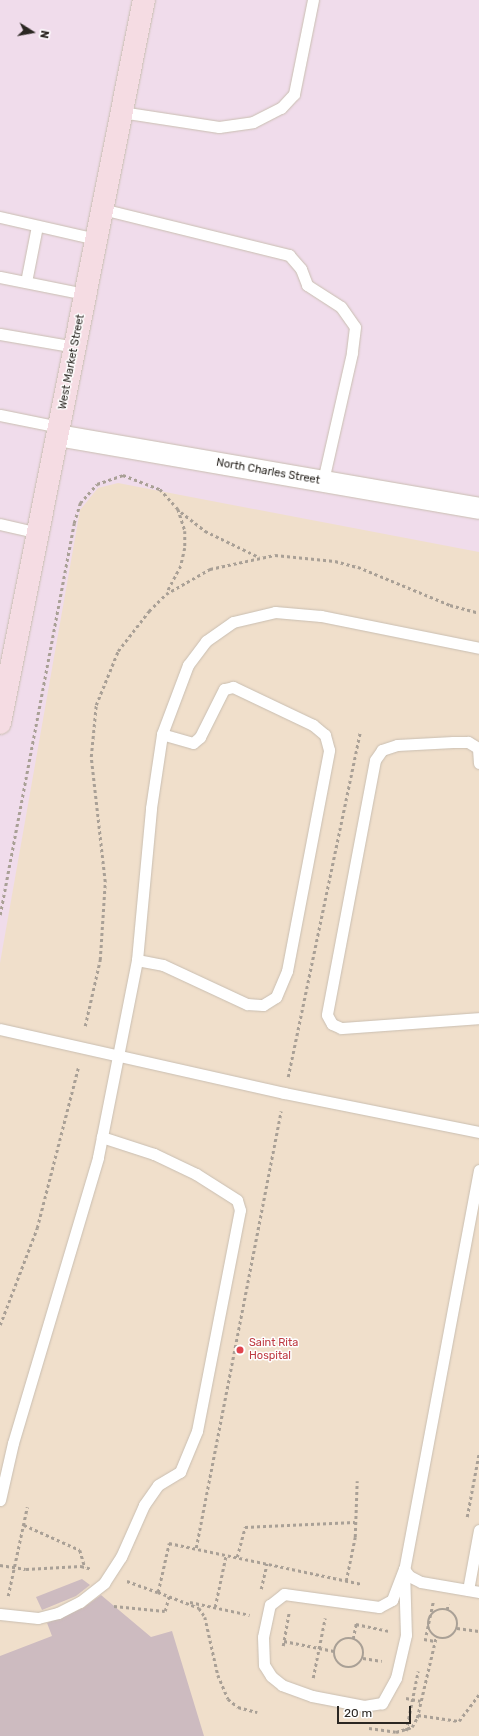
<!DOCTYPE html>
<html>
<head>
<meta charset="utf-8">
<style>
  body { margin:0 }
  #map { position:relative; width:479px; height:1736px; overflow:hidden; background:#f6ebdd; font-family:Rubik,sans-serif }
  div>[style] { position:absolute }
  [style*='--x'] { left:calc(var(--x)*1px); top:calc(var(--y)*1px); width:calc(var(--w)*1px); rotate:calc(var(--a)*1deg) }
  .commercial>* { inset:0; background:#f0dceb; transform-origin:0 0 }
  .built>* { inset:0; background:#f0dfcb }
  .building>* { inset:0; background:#cdbbc0 }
  .path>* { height:2.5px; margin-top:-1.25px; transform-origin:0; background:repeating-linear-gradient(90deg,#a9a096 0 3px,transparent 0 6px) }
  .path>.ring { margin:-1.25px; padding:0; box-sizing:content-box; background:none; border:2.5px solid #a9a096; border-radius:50% }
  .roads { filter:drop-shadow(0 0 1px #c9beb1) drop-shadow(0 0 1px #c9beb1) }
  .lane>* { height:11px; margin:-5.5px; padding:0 5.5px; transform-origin:5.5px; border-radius:5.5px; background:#fff }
  .street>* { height:21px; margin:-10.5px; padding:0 10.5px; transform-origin:10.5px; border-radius:10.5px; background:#fff }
  .secondary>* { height:22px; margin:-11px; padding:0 11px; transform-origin:11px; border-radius:11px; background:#f5dce3 }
  .dots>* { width:11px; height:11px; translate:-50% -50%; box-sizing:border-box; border:2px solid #fff; border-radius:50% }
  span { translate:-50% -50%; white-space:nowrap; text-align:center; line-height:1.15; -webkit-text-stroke:3px #fff; paint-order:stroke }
  .street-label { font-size:11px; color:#2b2722 }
  .health-label { font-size:11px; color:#be3a42 }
  .left { translate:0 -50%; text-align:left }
  .north { position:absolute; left:12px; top:12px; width:40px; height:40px; -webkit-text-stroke:3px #fff; paint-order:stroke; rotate:101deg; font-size:11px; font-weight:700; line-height:16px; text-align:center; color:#2b2722 }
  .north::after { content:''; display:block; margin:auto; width:14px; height:18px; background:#2b2722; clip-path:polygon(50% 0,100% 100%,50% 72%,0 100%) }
  .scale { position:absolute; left:337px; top:1706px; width:74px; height:18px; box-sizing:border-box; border:2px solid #2b2722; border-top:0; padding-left:5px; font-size:12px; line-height:14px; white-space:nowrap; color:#2b2722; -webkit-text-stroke:3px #fff; paint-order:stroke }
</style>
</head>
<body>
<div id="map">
  <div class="commercial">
    <div style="left:0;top:0;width:479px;height:1736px"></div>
  </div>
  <div class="built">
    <div style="clip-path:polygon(118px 483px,479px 552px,479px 1736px,0 1736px,0 963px,80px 510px,98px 488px)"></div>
  </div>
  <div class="building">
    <div style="clip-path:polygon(82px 1579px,90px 1585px,76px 1596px,42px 1610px,36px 1597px)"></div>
    <div style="clip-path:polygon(101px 1595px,151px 1637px,172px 1631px,204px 1736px,0 1736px,0 1656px,52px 1636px,47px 1623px,83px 1608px)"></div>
  </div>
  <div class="path">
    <div style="--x:181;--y:512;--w:31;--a:38"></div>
    <div style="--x:205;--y:531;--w:60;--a:25.7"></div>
    <div style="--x:0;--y:915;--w:399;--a:-79.3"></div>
    <div style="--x:74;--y:523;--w:21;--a:-73"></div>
    <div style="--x:80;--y:503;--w:25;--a:-48"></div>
    <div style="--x:97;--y:484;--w:28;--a:-19"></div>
    <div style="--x:123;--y:475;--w:40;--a:21"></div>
    <div style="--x:160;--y:489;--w:27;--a:48"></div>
    <div style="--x:178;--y:509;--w:23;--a:72"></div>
    <div style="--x:185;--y:531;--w:17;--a:90"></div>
    <div style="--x:185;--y:548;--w:18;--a:103"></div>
    <div style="--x:181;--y:566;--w:30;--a:118"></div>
    <div style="--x:85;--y:1026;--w:68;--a:-77.2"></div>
    <div style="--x:100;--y:960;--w:78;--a:-86.3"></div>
    <div style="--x:105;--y:882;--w:126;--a:-96.4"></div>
    <div style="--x:91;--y:757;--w:52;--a:-84.5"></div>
    <div style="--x:96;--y:705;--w:58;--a:-67.8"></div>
    <div style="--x:118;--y:651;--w:51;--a:-52.2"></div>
    <div style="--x:149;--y:611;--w:24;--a:-45"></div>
    <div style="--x:166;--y:594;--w:51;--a:-29.6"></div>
    <div style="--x:210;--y:569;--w:66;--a:-12.2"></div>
    <div style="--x:275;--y:555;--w:60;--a:5.7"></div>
    <div style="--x:335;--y:561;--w:24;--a:15"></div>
    <div style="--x:358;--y:567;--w:100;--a:22.4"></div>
    <div style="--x:450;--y:605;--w:30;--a:15"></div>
    <div style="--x:288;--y:1077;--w:353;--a:-78.2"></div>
    <div style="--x:0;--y:1325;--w:104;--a:-69.1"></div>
    <div style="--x:37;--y:1228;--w:165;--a:-75.6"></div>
    <div style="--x:467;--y:1517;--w:65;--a:-79.4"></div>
    <div style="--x:24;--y:1525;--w:61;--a:24.1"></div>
    <div style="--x:80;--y:1550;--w:18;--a:74"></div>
    <div style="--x:196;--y:1548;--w:445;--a:-79"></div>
    <div style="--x:237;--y:1557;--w:31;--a:-75"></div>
    <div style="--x:245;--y:1527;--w:110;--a:-2.6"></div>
    <div style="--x:0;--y:1565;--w:26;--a:9"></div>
    <div style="--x:26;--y:1569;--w:55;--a:-3.1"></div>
    <div style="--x:81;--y:1566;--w:11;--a:15"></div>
    <div style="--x:127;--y:1581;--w:33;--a:20"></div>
    <div style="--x:158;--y:1592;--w:50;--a:-77.3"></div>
    <div style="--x:169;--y:1543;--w:197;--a:12"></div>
    <div style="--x:346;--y:1581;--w:45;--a:-78.4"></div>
    <div style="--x:355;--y:1537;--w:56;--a:-88"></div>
    <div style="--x:261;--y:1589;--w:26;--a:-77"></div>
    <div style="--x:158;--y:1592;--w:44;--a:21.3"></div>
    <div style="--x:199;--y:1608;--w:11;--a:56"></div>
    <div style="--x:205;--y:1617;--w:59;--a:77.4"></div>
    <div style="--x:218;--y:1675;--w:26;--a:67"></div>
    <div style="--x:228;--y:1699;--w:13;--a:39"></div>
    <div style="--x:238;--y:1707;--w:20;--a:15"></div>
    <div style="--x:8;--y:1596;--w:91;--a:-77.9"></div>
    <div style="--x:190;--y:1602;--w:61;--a:12.2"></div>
    <div style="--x:114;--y:1606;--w:51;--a:5.6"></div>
    <div style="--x:165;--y:1611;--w:16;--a:-75"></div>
    <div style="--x:215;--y:1607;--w:53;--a:-78.1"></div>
    <div class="ring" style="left:428px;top:1609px;width:27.5px;height:27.5px"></div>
    <div style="--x:447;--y:1610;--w:6;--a:-81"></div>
    <div style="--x:356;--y:1624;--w:33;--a:12"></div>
    <div style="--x:457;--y:1628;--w:22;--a:8"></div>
    <div style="--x:426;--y:1635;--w:34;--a:-78"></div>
    <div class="ring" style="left:334px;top:1638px;width:27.5px;height:27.5px"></div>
    <div style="--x:353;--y:1639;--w:16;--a:-79"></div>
    <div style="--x:424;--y:1639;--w:11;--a:10"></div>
    <div style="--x:284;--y:1641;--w:51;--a:11.3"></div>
    <div style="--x:283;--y:1646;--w:34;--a:-80"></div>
    <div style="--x:363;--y:1658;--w:19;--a:9"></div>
    <div style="--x:313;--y:1678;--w:61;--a:-78.7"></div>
    <div style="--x:406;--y:1698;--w:15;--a:11"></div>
    <div style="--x:418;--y:1715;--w:41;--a:8.3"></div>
    <div style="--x:459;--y:1721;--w:34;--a:-53"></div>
    <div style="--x:369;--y:1728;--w:27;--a:8"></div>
    <div style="--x:396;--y:1732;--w:17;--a:-17"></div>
    <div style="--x:412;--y:1727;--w:10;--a:-61"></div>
    <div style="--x:417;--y:1718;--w:83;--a:-76.8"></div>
    <div style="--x:406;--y:1731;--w:61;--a:-78.7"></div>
  </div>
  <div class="roads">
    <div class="lane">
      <div style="--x:121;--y:112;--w:99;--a:8.7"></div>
      <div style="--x:219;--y:127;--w:34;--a:-8"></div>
      <div style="--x:253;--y:122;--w:31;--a:-27"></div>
      <div style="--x:281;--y:108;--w:19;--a:-47"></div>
      <div style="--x:294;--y:94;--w:96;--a:-78.6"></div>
      <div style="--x:102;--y:209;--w:193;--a:13.8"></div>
      <div style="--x:289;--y:255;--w:18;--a:49"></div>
      <div style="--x:301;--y:269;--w:17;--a:69"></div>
      <div style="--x:307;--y:285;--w:40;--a:32.9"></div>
      <div style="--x:341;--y:307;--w:24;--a:55"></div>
      <div style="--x:355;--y:327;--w:26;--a:97"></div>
      <div style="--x:352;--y:353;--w:131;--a:102.8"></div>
      <div style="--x:0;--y:217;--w:98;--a:12.9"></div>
      <div style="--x:0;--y:277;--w:87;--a:11.3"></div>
      <div style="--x:26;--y:282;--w:57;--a:-78.9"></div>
      <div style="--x:0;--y:334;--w:76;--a:9.8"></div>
      <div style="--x:0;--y:415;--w:60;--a:11.5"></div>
      <div style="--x:0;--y:524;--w:39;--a:13"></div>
      <div style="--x:479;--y:763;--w:15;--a:-94"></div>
      <div style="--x:478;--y:748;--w:12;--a:-149"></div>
      <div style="--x:468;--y:742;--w:15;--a:180"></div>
      <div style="--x:453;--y:742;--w:56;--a:176.9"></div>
      <div style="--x:397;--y:745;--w:16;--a:162"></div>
      <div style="--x:382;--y:750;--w:12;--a:125"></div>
      <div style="--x:375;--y:760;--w:259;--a:100.7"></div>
      <div style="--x:327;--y:1015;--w:10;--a:61"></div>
      <div style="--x:332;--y:1024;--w:10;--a:24"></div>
      <div style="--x:341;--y:1028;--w:138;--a:-4.1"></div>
      <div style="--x:137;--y:960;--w:26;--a:11"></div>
      <div style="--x:163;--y:965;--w:93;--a:24.9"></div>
      <div style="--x:247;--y:1004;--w:16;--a:4"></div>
      <div style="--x:263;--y:1005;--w:15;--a:-32"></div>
      <div style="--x:276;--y:997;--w:28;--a:-67"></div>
      <div style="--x:287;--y:971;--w:225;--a:-79.2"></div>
      <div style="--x:329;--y:750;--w:16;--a:-105"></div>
      <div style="--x:325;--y:735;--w:16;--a:-140"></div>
      <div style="--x:313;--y:725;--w:89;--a:-154.6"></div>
      <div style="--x:233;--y:687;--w:9;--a:167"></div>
      <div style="--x:224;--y:689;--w:54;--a:116.6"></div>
      <div style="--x:200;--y:737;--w:9;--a:139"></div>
      <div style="--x:193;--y:743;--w:32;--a:-164"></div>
      <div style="--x:0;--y:1029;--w:291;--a:12.7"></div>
      <div style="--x:284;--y:1093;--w:199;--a:11.3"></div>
      <div style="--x:479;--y:1170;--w:406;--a:100.6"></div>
      <div style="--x:404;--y:1569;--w:9;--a:54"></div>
      <div style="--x:409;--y:1576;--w:13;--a:27"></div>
      <div style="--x:421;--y:1582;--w:59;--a:9.8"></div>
      <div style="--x:0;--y:1500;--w:58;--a:-77.2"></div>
      <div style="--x:13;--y:1443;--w:298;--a:-73.4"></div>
      <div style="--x:98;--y:1157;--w:201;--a:-78.8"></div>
      <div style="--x:137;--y:960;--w:153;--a:-84.7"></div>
      <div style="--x:151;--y:808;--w:75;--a:-81.5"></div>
      <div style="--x:162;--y:734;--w:74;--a:-69.4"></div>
      <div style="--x:188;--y:665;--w:30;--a:-53"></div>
      <div style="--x:206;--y:641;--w:33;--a:-35"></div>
      <div style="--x:233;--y:622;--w:43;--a:-13.4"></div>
      <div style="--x:275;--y:612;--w:46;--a:5"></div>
      <div style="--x:321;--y:616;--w:161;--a:11.4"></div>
      <div style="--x:404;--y:1569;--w:66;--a:88.3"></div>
      <div style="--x:406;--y:1635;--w:44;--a:103.1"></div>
      <div style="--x:396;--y:1678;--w:29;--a:119"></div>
      <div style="--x:382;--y:1703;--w:18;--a:171"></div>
      <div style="--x:364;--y:1706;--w:53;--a:-169.1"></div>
      <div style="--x:312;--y:1696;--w:32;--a:-160"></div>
      <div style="--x:282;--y:1685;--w:14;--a:-141"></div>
      <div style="--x:271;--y:1676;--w:13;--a:-122"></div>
      <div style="--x:264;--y:1665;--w:28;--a:-92"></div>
      <div style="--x:263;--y:1637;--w:33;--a:-78"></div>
      <div style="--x:270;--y:1605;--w:18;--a:-38"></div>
      <div style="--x:284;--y:1594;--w:96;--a:7.8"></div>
      <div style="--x:379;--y:1607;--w:15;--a:-28"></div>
      <div style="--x:392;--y:1600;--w:33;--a:-69"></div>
      <div style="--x:468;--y:1590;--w:61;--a:-79.6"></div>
      <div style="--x:0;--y:1614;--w:38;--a:6"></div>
      <div style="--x:38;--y:1618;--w:21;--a:-14"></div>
      <div style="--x:58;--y:1613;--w:25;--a:-27"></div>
      <div style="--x:80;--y:1602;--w:31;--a:-38"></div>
      <div style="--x:104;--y:1583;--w:31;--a:-57"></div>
      <div style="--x:121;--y:1557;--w:57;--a:-66.1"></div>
      <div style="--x:144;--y:1505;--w:24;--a:-55"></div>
      <div style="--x:158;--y:1485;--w:26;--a:-31"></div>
      <div style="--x:180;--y:1472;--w:44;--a:-67.5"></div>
      <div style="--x:197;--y:1431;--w:225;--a:-79"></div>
      <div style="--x:240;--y:1210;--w:10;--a:-107"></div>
      <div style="--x:237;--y:1200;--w:49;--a:-147.6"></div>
      <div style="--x:196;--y:1174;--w:47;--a:-154.5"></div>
      <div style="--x:154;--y:1154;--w:55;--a:-161.9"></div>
    </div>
    <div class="street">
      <div style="--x:57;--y:435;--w:428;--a:9.8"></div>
    </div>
    <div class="secondary">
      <div style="--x:0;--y:723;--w:737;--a:-78.74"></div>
    </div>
  </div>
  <div class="dots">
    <div style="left:240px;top:1350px;background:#e0444e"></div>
  </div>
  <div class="street-label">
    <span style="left:72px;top:362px;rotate:-79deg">West Market Street</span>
    <span style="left:268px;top:472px;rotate:10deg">North Charles Street</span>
  </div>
  <div class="health-label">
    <span class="left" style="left:249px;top:1350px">Saint Rita<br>Hospital</span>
  </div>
  <div class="north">N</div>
  <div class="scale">20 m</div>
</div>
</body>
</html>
